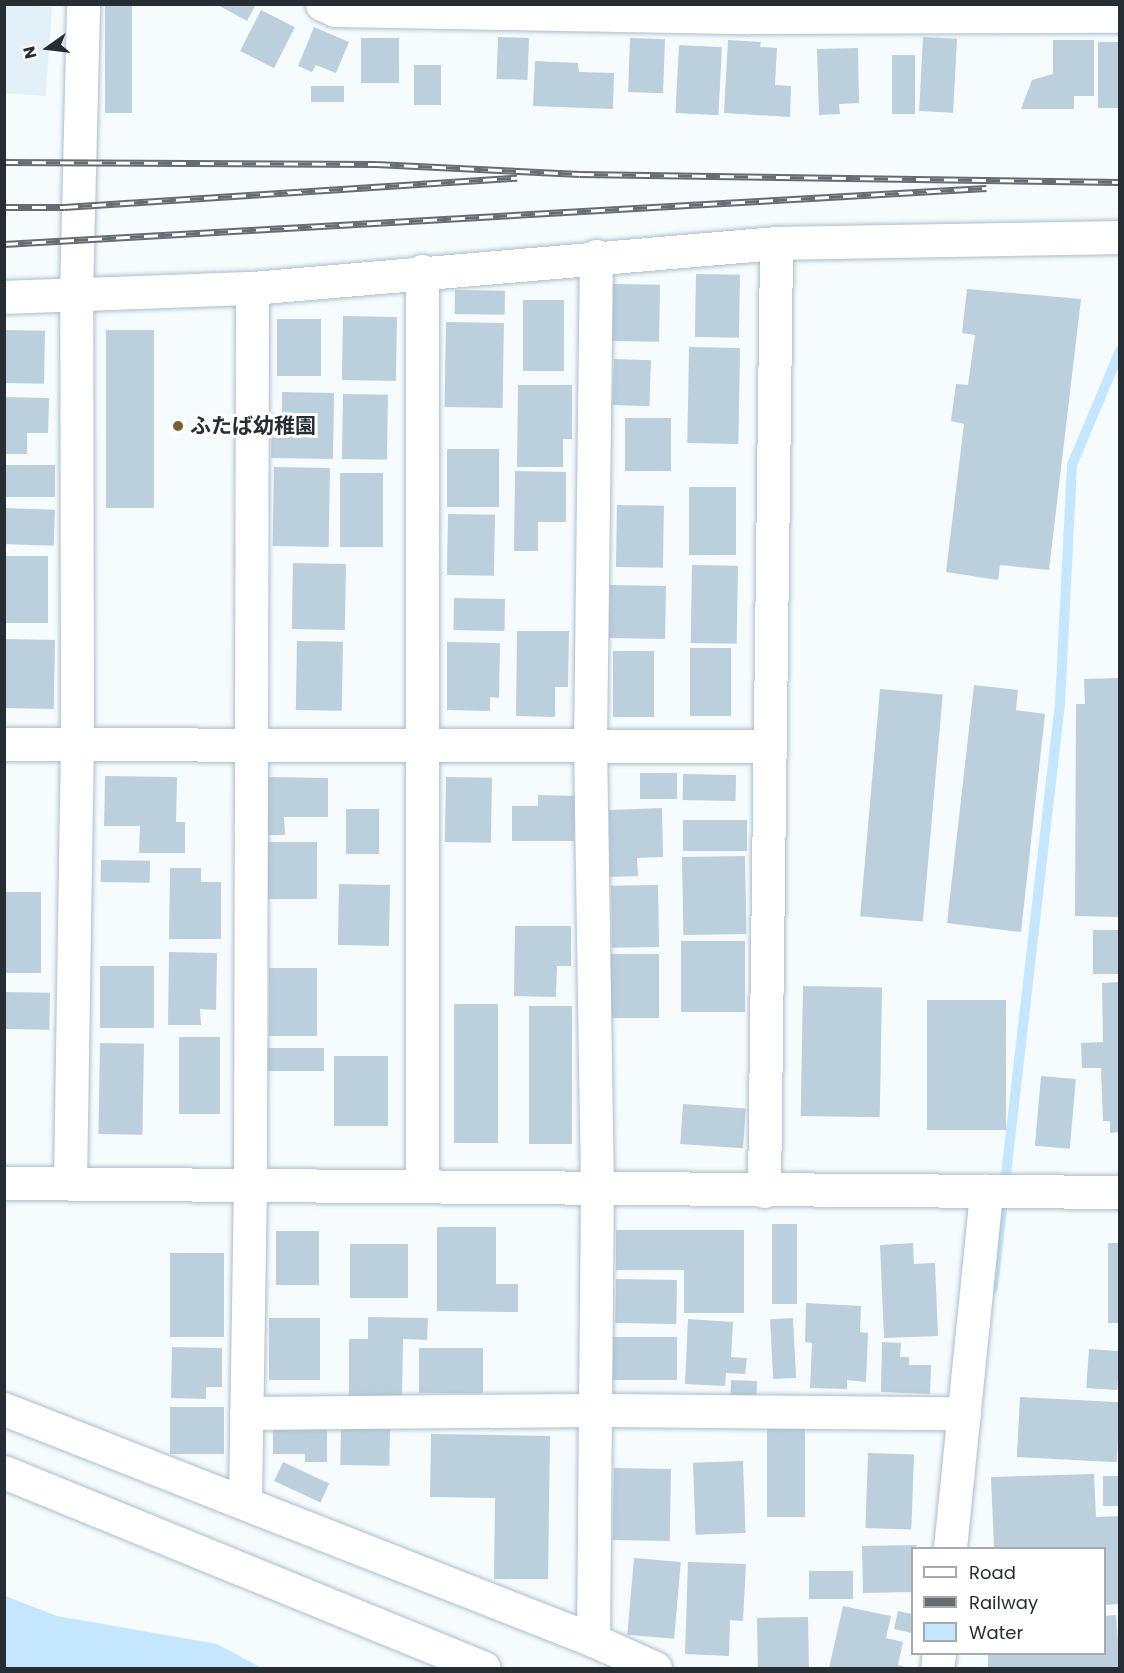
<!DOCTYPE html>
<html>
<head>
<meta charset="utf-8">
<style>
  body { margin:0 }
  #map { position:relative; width:1124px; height:1673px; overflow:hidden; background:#f6fbfd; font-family:Poppins,"Noto Sans JP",sans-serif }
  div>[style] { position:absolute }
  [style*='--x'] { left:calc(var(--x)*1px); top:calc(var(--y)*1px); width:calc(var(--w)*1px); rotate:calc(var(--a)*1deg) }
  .built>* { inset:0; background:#e4f0f7; transform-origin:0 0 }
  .water>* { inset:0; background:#c4e7ff }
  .stream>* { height:10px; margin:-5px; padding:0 5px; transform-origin:5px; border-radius:5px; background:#c4e7ff }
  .building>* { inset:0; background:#bbcfdd; transform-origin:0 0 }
  .roads { filter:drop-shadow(0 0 2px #aabecb) drop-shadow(0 0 2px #aabecb) }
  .minor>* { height:33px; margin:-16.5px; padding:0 16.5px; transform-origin:16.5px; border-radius:16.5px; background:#fff }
  .rail>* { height:7px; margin-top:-3.5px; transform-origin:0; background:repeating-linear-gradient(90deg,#fff 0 14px,#656c71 0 28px); box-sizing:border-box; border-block:2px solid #656c71 }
  .dots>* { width:16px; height:16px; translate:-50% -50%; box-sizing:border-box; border:3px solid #fff; border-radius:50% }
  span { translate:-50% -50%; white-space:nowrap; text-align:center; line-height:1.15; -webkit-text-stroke:6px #fff; paint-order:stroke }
  .poi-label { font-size:21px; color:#262e34; font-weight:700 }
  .left { translate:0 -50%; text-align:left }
  .frame { position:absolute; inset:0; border:6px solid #262e34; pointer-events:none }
  .legend { position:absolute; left:911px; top:1547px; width:195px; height:108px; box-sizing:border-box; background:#fff; border:2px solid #a8abae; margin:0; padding:8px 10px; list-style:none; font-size:18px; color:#262e34 }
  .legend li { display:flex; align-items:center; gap:12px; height:30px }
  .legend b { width:30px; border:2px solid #a8abae }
  .north { position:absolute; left:18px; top:18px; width:60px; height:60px; -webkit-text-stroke:4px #fff; paint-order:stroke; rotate:256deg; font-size:16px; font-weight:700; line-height:24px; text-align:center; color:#262e34 }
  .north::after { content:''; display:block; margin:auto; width:21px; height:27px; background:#262e34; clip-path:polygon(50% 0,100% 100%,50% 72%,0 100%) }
</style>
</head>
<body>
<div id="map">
  <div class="built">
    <div style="left:5px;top:4px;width:47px;height:89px;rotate:4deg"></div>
  </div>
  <div class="water">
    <div style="clip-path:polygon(5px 1596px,57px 1616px,217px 1644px,262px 1668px,5px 1668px)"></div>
  </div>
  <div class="stream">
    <div style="--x:993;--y:1288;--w:589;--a:-83.47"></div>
    <div style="--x:1060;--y:703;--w:238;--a:-87.1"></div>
    <div style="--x:1072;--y:465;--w:124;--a:-67.2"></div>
  </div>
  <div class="building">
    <div style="left:105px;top:4px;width:27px;height:109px"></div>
    <div style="clip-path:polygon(216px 4px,252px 4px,255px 6px,247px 21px)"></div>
    <div style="left:261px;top:10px;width:38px;height:46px;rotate:27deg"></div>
    <div style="clip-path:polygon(314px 27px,349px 42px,336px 73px,316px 65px,312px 72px,298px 66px)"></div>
    <div style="left:498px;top:37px;width:31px;height:42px;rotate:2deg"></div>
    <div style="left:923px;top:37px;width:34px;height:74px;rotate:3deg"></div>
    <div style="left:361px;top:38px;width:38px;height:45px"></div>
    <div style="left:630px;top:38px;width:35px;height:54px;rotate:2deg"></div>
    <div style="clip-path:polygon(728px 40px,761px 42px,760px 47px,777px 48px,775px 85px,791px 86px,790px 117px,724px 113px)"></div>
    <div style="clip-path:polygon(1053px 40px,1094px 40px,1094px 96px,1074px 96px,1074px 109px,1021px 109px,1032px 80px,1053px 74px)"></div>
    <div style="left:1120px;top:42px;width:66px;height:22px;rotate:90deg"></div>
    <div style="left:679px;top:45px;width:43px;height:68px;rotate:3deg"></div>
    <div style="clip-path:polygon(858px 48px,859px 103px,839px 104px,840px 114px,819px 115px,817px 49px)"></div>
    <div style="left:892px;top:55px;width:23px;height:59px"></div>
    <div style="clip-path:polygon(535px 61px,578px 63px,579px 72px,614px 73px,613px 109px,533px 106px)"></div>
    <div style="left:414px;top:65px;width:27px;height:40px"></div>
    <div style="left:311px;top:86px;width:33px;height:16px"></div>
    <div style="left:696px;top:274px;width:44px;height:63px;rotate:1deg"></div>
    <div style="left:613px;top:284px;width:47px;height:57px;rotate:1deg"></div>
    <div style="clip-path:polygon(967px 289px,1081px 299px,1049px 570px,1000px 565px,998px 580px,946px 572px,964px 424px,951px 421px,956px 384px,968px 385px,975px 335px,962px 333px)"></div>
    <div style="left:455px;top:290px;width:50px;height:24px;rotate:1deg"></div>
    <div style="left:523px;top:300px;width:41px;height:71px"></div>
    <div style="left:343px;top:316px;width:54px;height:64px;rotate:1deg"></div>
    <div style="left:277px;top:319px;width:44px;height:57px"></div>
    <div style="left:446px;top:322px;width:58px;height:85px;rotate:1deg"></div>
    <div style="left:4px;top:330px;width:41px;height:53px;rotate:1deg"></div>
    <div style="left:106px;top:330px;width:48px;height:178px"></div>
    <div style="left:689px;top:347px;width:51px;height:96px;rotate:1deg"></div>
    <div style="left:614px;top:359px;width:37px;height:46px;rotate:2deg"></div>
    <div style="clip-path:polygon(518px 385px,572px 385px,572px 439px,563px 439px,563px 467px,517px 467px)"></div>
    <div style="clip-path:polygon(282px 392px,334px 393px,333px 459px,271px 458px,272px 414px,282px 414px)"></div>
    <div style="left:343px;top:394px;width:45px;height:65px;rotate:1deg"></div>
    <div style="clip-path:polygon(4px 397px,49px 398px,48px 433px,27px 433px,27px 454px,4px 454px)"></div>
    <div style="left:625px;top:418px;width:46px;height:53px"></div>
    <div style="left:447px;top:449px;width:52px;height:58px"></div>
    <div style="left:4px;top:465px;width:51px;height:32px"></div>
    <div style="left:274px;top:467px;width:56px;height:79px;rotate:1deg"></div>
    <div style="clip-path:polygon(515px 471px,566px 472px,566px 522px,538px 522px,538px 551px,514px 551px)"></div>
    <div style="left:340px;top:473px;width:43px;height:74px"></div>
    <div style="left:689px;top:487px;width:47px;height:68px"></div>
    <div style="left:617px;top:505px;width:47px;height:62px;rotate:1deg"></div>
    <div style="left:4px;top:508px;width:51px;height:36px;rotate:2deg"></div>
    <div style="left:448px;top:514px;width:47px;height:61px;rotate:1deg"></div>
    <div style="left:4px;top:556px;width:44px;height:67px"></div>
    <div style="left:293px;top:563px;width:53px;height:66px;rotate:1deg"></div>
    <div style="left:692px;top:565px;width:46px;height:78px;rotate:1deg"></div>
    <div style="left:610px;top:585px;width:56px;height:53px;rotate:1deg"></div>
    <div style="left:454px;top:598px;width:51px;height:32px;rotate:1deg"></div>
    <div style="clip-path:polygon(517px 631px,569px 631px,568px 687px,555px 687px,555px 717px,516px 716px)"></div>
    <div style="left:4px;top:639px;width:51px;height:69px;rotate:1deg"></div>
    <div style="left:297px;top:641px;width:46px;height:69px;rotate:1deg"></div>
    <div style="clip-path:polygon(447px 642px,500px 643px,499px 698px,490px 697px,490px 711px,447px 710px)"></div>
    <div style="left:690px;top:648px;width:41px;height:68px"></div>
    <div style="left:613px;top:651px;width:41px;height:66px"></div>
    <div style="clip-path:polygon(1118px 678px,1120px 917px,1075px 916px,1076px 704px,1085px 704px,1084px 679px)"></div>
    <div style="clip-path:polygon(974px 685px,1018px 690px,1016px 710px,1045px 714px,1021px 932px,947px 923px)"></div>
    <div style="left:880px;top:689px;width:63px;height:228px;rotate:5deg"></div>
    <div style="left:640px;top:773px;width:37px;height:26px"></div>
    <div style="left:683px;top:774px;width:53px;height:26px;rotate:1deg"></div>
    <div style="clip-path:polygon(105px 776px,177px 777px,176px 822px,185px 822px,185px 853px,139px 853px,140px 826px,104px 826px)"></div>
    <div style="clip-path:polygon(268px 777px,328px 778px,328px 817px,284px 817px,285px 835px,268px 835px)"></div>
    <div style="left:446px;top:777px;width:46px;height:65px;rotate:1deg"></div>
    <div style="clip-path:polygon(538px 795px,575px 796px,574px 841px,512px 841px,512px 806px,538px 806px)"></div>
    <div style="clip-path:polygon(662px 808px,663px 857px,637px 858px,638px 876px,610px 877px,609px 810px)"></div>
    <div style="left:346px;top:809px;width:33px;height:45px"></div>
    <div style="left:683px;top:820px;width:64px;height:31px"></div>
    <div style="left:266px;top:842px;width:51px;height:57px"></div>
    <div style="left:745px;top:856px;width:78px;height:63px;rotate:89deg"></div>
    <div style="left:101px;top:860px;width:49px;height:22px;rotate:1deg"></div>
    <div style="clip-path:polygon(170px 868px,201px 868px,201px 882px,221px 882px,221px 939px,169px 939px)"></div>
    <div style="left:339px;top:884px;width:51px;height:61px;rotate:1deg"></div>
    <div style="left:658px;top:885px;width:62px;height:47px;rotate:89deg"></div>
    <div style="left:5px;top:892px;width:36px;height:81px"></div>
    <div style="clip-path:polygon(515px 926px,571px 926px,571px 966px,557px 966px,556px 997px,514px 996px)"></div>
    <div style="left:1093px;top:930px;width:27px;height:44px"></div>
    <div style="left:745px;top:941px;width:71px;height:64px;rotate:90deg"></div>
    <div style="clip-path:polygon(169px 952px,217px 953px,216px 1010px,200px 1009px,201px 1025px,168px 1025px)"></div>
    <div style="left:609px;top:954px;width:50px;height:64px"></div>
    <div style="left:100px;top:966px;width:54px;height:62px"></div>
    <div style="left:269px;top:968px;width:48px;height:68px"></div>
    <div style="clip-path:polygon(1120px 982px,1120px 1132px,1110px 1133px,1110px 1121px,1103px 1121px,1101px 1068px,1082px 1068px,1081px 1043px,1103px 1042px,1102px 983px)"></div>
    <div style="left:803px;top:986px;width:79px;height:130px;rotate:1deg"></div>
    <div style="left:5px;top:992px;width:45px;height:37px;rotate:1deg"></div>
    <div style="left:927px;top:1000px;width:79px;height:130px"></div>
    <div style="left:454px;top:1004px;width:44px;height:139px"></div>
    <div style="left:529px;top:1006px;width:43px;height:138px"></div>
    <div style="left:179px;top:1037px;width:41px;height:77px"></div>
    <div style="left:100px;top:1043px;width:44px;height:91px;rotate:1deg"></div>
    <div style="left:266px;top:1048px;width:58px;height:23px"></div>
    <div style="left:334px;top:1056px;width:54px;height:70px"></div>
    <div style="left:1041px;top:1076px;width:35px;height:70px;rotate:5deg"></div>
    <div style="left:683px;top:1104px;width:63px;height:40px;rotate:4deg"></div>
    <div style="left:772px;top:1224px;width:25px;height:80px"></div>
    <div style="clip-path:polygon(437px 1227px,496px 1227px,496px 1284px,518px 1284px,518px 1312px,437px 1311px)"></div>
    <div style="clip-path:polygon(616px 1230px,744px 1230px,744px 1313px,684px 1313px,684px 1270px,616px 1270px)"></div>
    <div style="left:276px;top:1231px;width:43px;height:54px"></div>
    <div style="clip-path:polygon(913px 1243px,914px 1264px,935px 1263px,938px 1336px,884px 1338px,880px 1245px)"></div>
    <div style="left:1108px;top:1243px;width:12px;height:80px"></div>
    <div style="left:350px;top:1244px;width:58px;height:54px"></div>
    <div style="left:170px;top:1253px;width:54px;height:84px"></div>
    <div style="left:616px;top:1279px;width:61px;height:44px;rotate:1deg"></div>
    <div style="clip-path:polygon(806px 1303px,861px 1306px,860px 1332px,868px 1333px,866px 1382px,847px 1380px,847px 1389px,810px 1388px,812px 1343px,805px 1342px)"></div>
    <div style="clip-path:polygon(368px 1317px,428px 1318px,427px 1340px,403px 1339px,402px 1396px,349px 1396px,349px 1339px,368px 1339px)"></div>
    <div style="left:269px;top:1318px;width:51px;height:62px"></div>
    <div style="left:793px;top:1318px;width:60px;height:23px;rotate:87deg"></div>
    <div style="clip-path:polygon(688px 1319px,733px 1322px,731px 1357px,747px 1358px,745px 1374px,726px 1373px,725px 1386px,685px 1384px)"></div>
    <div style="left:609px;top:1337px;width:68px;height:43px"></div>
    <div style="clip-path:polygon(882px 1342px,901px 1343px,900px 1357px,909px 1357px,909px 1365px,931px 1365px,930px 1394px,881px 1392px)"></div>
    <div style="clip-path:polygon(172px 1347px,222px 1348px,222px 1387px,206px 1387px,206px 1399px,171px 1398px)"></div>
    <div style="left:419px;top:1348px;width:64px;height:45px"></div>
    <div style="left:1089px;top:1349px;width:31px;height:39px;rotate:4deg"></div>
    <div style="left:731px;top:1380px;width:26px;height:16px;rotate:2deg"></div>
    <div style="left:1020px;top:1397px;width:100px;height:60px;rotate:3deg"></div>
    <div style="left:170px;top:1407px;width:54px;height:47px"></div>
    <div style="clip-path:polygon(273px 1424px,327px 1425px,327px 1462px,305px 1462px,305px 1454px,273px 1454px)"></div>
    <div style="left:341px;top:1427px;width:49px;height:38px;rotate:1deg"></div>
    <div style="left:767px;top:1428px;width:38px;height:89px"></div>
    <div style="clip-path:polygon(431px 1434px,550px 1436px,548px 1579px,494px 1579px,495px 1498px,430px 1497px)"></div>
    <div style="left:868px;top:1453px;width:46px;height:75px;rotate:2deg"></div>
    <div style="left:743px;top:1461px;width:72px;height:50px;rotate:88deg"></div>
    <div style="left:283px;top:1462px;width:51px;height:21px;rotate:25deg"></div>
    <div style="left:614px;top:1468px;width:57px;height:72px;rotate:1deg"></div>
    <div style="clip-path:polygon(1094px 1474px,1096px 1517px,1120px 1516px,1120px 1604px,1104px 1605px,1104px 1548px,994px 1548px,991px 1477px)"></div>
    <div style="left:1103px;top:1476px;width:17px;height:30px"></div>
    <div style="clip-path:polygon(918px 1545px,912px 1548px,912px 1592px,863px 1593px,862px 1546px)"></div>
    <div style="left:634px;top:1558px;width:47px;height:77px;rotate:5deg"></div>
    <div style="clip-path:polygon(688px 1562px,746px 1564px,743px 1621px,730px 1620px,729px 1656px,685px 1654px)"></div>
    <div style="left:809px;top:1571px;width:44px;height:28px"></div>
    <div style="clip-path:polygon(843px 1606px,891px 1616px,886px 1638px,903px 1642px,898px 1665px,909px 1668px,829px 1668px)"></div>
    <div style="clip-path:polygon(898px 1611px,912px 1614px,912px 1633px,894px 1629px)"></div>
    <div style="clip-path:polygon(1116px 1615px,1120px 1668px,988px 1668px,988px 1654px,1104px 1654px,1104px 1616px)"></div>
    <div style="left:808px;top:1617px;width:51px;height:51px;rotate:89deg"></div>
  </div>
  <div class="roads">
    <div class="minor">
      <div style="--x:322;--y:4;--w:14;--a:25"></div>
      <div style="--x:335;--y:10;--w:414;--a:1"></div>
      <div style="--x:749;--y:17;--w:371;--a:-0.2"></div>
      <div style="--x:4;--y:297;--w:248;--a:-2.1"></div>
      <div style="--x:252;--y:288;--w:526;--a:-4.91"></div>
      <div style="--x:776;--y:243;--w:344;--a:-1"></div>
      <div style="--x:4;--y:744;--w:764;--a:0.15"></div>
      <div style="--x:4;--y:1183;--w:1116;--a:0.46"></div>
      <div style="--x:70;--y:1183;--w:439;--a:-89.1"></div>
      <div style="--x:77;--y:744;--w:450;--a:-90.1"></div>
      <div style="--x:76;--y:294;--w:290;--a:-88.6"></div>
      <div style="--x:422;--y:1186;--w:915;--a:-90"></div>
      <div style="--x:764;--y:1191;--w:948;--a:-89.27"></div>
      <div style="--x:4;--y:1409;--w:633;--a:21.41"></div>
      <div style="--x:593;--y:1640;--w:68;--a:24.3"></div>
      <div style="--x:246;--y:1413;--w:347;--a:-0.5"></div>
      <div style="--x:593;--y:1410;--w:371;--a:0.5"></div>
      <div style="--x:4;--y:1472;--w:518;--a:22.21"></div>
      <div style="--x:245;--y:1501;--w:317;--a:-89.1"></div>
      <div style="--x:250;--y:1184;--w:896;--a:-89.87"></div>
      <div style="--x:950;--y:1548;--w:359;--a:-84.2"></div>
      <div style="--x:593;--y:1640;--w:451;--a:-89.5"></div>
      <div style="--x:597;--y:1189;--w:444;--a:-90.9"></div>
      <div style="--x:590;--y:745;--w:489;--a:-89.3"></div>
      <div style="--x:937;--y:1668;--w:14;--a:-82"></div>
    </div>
  </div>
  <div class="rail">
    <div style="--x:4;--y:162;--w:372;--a:0.3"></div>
    <div style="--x:376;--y:164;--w:204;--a:2.8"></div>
    <div style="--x:580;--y:174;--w:540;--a:0.85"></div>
    <div style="--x:4;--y:207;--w:60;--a:0"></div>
    <div style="--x:64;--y:207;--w:454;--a:-3.7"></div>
    <div style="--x:4;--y:244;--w:984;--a:-3.26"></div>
  </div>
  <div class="dots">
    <div style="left:178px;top:426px;background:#776130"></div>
  </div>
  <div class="poi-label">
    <span class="left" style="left:190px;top:426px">ふたば幼稚園</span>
  </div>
  <div class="frame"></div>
  <ul class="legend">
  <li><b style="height:8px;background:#fff"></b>Road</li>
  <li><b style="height:8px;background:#656c71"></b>Railway</li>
  <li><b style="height:16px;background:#c4e7ff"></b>Water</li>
  </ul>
  <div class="north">N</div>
</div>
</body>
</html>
